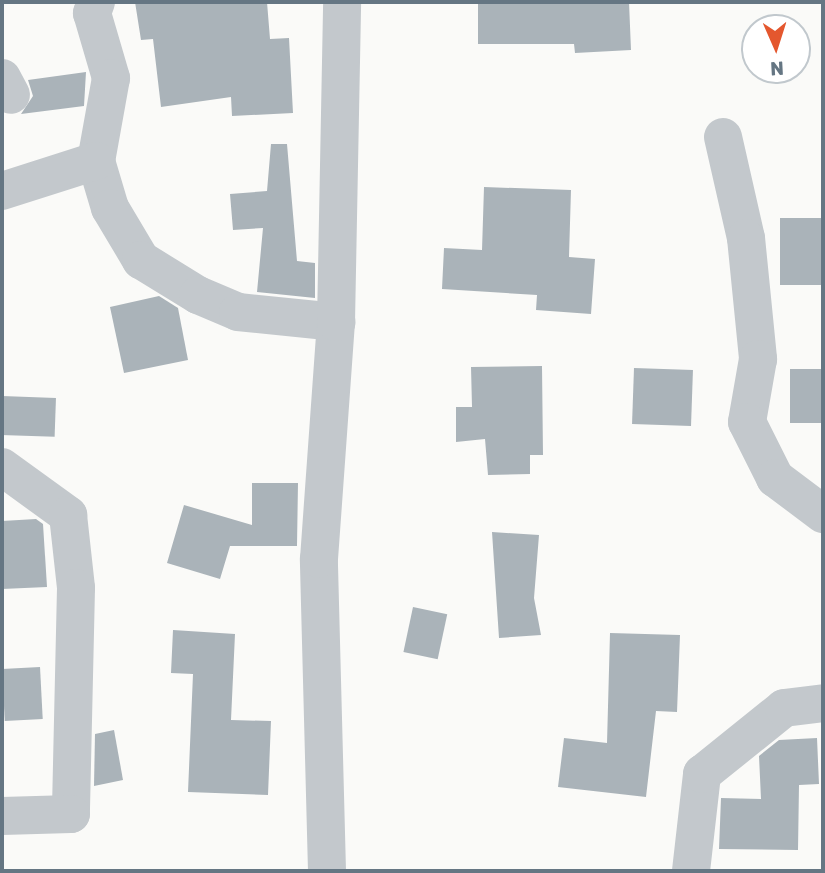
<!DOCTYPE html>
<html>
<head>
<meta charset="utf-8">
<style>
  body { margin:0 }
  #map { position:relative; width:825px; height:873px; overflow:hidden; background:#fafaf8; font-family:Rubik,sans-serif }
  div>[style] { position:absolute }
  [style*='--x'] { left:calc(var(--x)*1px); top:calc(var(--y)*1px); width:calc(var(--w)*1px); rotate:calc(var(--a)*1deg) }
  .building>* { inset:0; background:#aab3b9; transform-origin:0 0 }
  .minor>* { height:38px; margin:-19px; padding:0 19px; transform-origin:19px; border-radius:19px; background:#c3c8cc }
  span { translate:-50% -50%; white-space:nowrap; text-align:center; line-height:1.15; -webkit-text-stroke:7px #fff; paint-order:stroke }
  .frame { position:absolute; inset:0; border:4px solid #657683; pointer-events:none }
  .north { position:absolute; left:741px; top:14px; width:70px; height:70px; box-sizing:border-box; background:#fff; border:2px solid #c1c8cd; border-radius:50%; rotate:177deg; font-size:19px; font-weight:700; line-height:28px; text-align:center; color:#657683 }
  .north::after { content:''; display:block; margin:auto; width:24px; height:32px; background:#e4572e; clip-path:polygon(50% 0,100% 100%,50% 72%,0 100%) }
</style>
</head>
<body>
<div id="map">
  <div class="building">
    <div style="clip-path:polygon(135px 2px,267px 2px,270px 39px,289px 38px,293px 113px,232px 116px,231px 97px,161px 107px,153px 39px,141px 40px)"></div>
    <div style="clip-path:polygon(478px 2px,629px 2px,631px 50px,575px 53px,574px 44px,478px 44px)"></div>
    <div style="clip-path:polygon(86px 72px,84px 106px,21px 114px,33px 96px,28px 80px)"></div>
    <div style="clip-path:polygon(271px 144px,287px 144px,297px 261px,315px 263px,315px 298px,257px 292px,263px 228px,233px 230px,230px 194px,267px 191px)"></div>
    <div style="clip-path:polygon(484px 187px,571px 190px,569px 257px,595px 259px,591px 314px,536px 310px,537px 295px,442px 289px,444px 248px,482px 250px)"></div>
    <div style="left:780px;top:218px;width:43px;height:67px"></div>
    <div style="clip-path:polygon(159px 296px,178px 308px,188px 360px,124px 373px,110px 307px)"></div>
    <div style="clip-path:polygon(542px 366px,543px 455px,530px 455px,530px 474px,488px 475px,485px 439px,456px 442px,456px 407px,472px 407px,471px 367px)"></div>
    <div style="left:634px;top:368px;width:59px;height:56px;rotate:2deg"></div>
    <div style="left:790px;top:369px;width:33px;height:54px"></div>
    <div style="left:2px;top:396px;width:54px;height:39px;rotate:2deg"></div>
    <div style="clip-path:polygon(252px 483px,298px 483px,297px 546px,230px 546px,220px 579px,167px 563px,184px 505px,252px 525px)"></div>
    <div style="clip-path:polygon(36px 519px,43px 524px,47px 587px,2px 589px,2px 521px)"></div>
    <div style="clip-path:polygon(492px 532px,539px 535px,534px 598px,541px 635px,499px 638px)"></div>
    <div style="left:413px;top:607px;width:35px;height:46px;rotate:12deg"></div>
    <div style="clip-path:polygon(173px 630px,235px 634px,231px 720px,271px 721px,268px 795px,188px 792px,193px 674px,171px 673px)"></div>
    <div style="clip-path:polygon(610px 633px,680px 635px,677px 712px,656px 711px,646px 797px,558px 787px,564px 738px,607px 743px)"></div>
    <div style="left:40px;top:667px;width:52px;height:38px;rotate:87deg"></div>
    <div style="clip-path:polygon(114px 730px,123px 780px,94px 786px,95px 734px)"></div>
    <div style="clip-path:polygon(817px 738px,819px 784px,799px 785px,798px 850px,719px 849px,721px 798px,761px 799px,759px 756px,779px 740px)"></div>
  </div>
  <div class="minor">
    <div style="--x:96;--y:2;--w:12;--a:110"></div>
    <div style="--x:92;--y:13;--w:68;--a:73.7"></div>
    <div style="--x:111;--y:78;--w:84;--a:100.2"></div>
    <div style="--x:96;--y:161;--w:49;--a:73.4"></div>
    <div style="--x:110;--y:208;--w:61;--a:59.2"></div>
    <div style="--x:141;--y:260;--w:67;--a:31.6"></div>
    <div style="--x:198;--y:295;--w:43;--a:23"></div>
    <div style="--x:238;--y:312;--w:99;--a:5.8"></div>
    <div style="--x:2;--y:78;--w:19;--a:62"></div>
    <div style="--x:723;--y:137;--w:104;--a:77.2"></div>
    <div style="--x:746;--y:238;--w:122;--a:84.3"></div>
    <div style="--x:758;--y:359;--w:64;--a:99.9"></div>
    <div style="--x:747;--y:422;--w:63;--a:63.4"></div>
    <div style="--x:775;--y:478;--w:60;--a:36.9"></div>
    <div style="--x:2;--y:191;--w:99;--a:-17.7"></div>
    <div style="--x:2;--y:467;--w:82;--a:36"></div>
    <div style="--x:68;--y:515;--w:73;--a:83.7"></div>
    <div style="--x:76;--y:588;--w:226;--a:91.3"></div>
    <div style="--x:71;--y:814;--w:69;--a:178.3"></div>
    <div style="--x:327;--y:871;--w:312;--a:-91.5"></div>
    <div style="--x:319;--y:559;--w:238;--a:-85.9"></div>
    <div style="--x:336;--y:322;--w:320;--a:-88.9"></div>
    <div style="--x:691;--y:871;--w:98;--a:-83.5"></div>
    <div style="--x:702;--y:774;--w:105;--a:-38.8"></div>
    <div style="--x:784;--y:708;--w:39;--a:-7"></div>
  </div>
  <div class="frame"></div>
  <div class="north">N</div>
</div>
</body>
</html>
